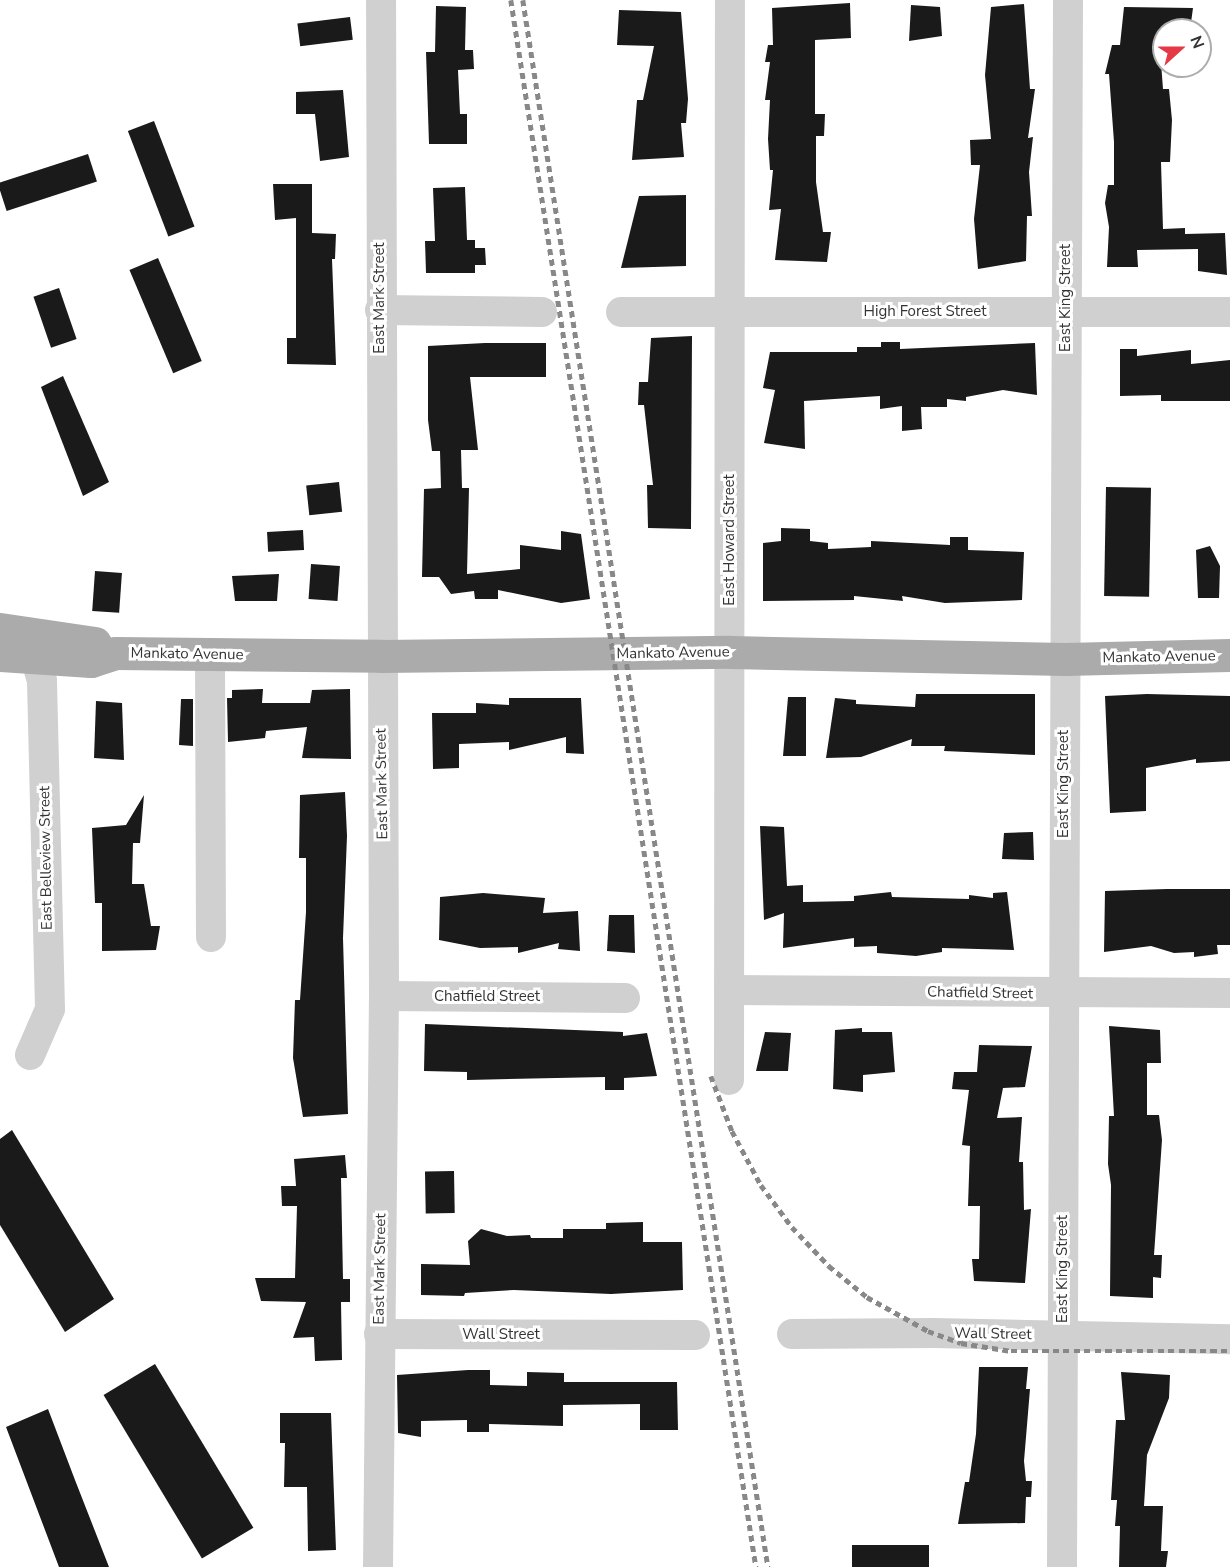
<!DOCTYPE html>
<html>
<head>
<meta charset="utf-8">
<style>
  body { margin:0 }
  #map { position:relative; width:1230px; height:1567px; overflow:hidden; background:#fff; font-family:"Nunito Sans",sans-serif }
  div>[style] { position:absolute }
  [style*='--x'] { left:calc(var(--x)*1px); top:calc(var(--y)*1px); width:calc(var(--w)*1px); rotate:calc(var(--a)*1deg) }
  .building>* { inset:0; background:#1a1a1a; transform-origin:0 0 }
  .minor>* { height:30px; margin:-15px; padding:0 15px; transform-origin:15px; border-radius:15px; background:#d0d0d0 }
  .major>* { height:33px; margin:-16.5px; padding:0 16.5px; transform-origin:16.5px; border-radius:16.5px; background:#ababab }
  .rail>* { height:4.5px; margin-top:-2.25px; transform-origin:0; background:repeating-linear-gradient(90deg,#888 0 6px,transparent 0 10.5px) }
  span { translate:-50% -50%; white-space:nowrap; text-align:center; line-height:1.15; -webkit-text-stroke:6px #fff; paint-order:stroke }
  .street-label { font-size:15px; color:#333 }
  .north { position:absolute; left:1152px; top:18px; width:60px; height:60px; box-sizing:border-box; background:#fff; border:2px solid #adadad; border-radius:50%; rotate:69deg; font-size:16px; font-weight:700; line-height:24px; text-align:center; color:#333 }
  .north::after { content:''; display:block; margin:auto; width:21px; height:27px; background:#e63946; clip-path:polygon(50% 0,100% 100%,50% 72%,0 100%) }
</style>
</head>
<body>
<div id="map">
  <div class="building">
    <div style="clip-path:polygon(850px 3px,851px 38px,815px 40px,815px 114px,825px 114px,824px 136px,816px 136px,816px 182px,823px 232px,831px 232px,827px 262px,775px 260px,781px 209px,769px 210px,773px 170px,770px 170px,768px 139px,770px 100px,765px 100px,770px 62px,765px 62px,768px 45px,773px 45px,772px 8px)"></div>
    <div style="clip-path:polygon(1024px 4px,1030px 89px,1035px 89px,1028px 138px,1033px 137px,1029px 172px,1032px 216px,1027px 216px,1026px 261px,978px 269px,974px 219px,980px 165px,971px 165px,970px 140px,991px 139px,985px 75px,991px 7px)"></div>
    <div style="clip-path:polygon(911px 5px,940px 7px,942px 36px,909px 41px)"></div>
    <div style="clip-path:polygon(436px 6px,466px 7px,465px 50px,473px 50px,474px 69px,458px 70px,460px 114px,467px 114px,467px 144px,429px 144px,426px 52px,435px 52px)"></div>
    <div style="clip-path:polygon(1124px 7px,1193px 8px,1190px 30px,1164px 30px,1164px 36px,1159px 36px,1163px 89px,1169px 89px,1172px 120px,1170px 162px,1161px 162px,1163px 229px,1185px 228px,1185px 234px,1225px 233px,1227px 275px,1198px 271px,1198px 249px,1137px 250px,1138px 267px,1107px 267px,1109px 227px,1105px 203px,1108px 185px,1114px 185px,1114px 142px,1109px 74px,1105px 74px,1112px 45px,1120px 45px)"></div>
    <div style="clip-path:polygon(619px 10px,681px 12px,688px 99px,686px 123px,681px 123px,684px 157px,632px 160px,637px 100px,643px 100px,654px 46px,617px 45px)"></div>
    <div style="left:350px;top:17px;width:23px;height:53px;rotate:83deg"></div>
    <div style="clip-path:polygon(343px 90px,349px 157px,320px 161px,315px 114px,296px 114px,296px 92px)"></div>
    <div style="left:154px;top:121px;width:113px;height:28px;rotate:69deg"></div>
    <div style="left:88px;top:154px;width:29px;height:95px;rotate:72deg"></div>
    <div style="clip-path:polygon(273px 184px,312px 184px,312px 233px,336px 234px,335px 259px,332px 259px,336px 365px,287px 364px,287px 338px,296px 338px,296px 218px,275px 220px)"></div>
    <div style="clip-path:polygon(465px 187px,467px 240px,475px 240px,475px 248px,485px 248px,486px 265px,475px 265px,475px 273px,426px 273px,425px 241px,435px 241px,433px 188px)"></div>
    <div style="clip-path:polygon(686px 195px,686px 266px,621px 268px,639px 196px)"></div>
    <div style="left:158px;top:258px;width:112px;height:31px;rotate:67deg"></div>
    <div style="left:59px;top:288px;width:54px;height:27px;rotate:71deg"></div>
    <div style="clip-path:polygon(692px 336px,691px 529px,648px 528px,647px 485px,653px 485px,644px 405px,638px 405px,639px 382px,648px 382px,651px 338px)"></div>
    <div style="clip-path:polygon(881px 342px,900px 342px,900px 349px,1035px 343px,1037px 395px,1003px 390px,966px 397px,966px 401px,947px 399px,947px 407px,921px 407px,922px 429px,902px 431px,902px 406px,880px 409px,880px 396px,804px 401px,805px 449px,764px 443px,775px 390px,763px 388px,770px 352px,857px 352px,857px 347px,881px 347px)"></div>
    <div style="clip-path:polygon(485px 343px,546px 343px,546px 377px,470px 377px,478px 450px,461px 450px,462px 488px,469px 488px,467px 574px,520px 569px,520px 545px,561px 550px,561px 531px,581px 534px,590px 599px,561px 603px,498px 590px,498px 599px,475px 599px,474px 591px,451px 594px,439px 577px,422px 577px,424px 489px,441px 488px,440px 451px,432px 451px,428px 420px,428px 346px)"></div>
    <div style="clip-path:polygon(1120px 349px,1137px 349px,1137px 356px,1191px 350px,1191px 364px,1230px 360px,1230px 401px,1161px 401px,1161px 395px,1120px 396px)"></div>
    <div style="clip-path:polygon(63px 376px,109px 482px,83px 496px,41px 387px)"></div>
    <div style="left:339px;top:482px;width:30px;height:33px;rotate:84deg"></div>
    <div style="left:1106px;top:487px;width:45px;height:109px;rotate:1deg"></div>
    <div style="clip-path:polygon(781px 528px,810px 529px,810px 541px,828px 543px,828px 549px,871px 547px,871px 541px,950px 545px,950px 537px,968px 537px,968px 550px,1024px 552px,1022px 600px,945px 603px,902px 596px,903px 601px,854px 596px,854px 600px,763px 601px,763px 543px,781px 541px)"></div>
    <div style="left:303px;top:530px;width:20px;height:36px;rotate:87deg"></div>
    <div style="clip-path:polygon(1210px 546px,1220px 566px,1219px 598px,1198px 598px,1196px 550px)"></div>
    <div style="left:311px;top:564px;width:29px;height:35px;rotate:4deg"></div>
    <div style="left:95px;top:571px;width:27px;height:40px;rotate:4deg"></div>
    <div style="clip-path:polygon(279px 574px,277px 601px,235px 601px,232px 576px)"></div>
    <div style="clip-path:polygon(263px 689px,262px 703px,310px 703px,312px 690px,350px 689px,351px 759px,302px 758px,307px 727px,266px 731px,265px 738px,228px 742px,227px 698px,232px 698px,232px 690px)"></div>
    <div style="clip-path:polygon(916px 694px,1035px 694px,1035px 755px,944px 751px,945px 746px,911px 746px,912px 739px,861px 757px,826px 758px,835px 698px,856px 700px,856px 704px,915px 707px)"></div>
    <div style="clip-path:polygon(1147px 694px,1230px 696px,1230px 761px,1196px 763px,1196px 759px,1146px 768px,1146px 811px,1110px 813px,1105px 696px)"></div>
    <div style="clip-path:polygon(788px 697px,806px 697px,806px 756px,783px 756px)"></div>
    <div style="clip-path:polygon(509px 698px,581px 698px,584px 754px,566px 753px,566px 737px,509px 750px,509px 742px,459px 744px,459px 768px,433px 769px,432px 713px,476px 713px,476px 703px,509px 705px)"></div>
    <div style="clip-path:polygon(181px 699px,193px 699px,193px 746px,179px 745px)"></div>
    <div style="clip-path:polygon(96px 701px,122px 703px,124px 760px,94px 758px)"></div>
    <div style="clip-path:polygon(345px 792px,347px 836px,343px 938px,348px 1114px,303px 1117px,293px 1058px,295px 1000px,300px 1000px,306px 912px,306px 858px,299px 858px,300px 795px)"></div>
    <div style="clip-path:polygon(144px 795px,140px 843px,133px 843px,132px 884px,144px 884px,151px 926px,160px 926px,156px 950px,102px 951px,102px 903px,95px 903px,92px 828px,126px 825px)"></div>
    <div style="clip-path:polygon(760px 826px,784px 827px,787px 886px,803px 885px,803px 902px,854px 901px,854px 896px,891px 892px,892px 897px,969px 899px,969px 895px,993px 898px,993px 893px,1007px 892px,1014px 950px,942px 948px,942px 952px,916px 956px,877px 953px,877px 946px,854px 947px,854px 938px,783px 948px,784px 913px,764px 920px)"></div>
    <div style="clip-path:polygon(1033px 832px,1034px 860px,1002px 859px,1004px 833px)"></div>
    <div style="clip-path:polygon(1167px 889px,1230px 889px,1230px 945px,1217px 945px,1218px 954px,1194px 957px,1194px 952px,1174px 953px,1151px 946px,1104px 952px,1105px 891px)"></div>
    <div style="clip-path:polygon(483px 893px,545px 898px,543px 913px,578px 911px,580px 951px,558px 949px,559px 943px,518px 953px,518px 947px,480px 948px,439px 940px,440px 897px)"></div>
    <div style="clip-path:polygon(609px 915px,634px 915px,635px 953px,607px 951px)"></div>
    <div style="clip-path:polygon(425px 1024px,623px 1032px,623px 1036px,647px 1033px,657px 1076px,624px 1078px,624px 1090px,605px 1090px,605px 1077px,467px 1080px,467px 1072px,424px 1071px)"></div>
    <div style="clip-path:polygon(1109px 1026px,1160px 1030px,1161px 1063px,1147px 1063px,1147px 1115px,1159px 1115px,1162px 1140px,1154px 1255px,1162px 1255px,1161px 1278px,1153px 1277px,1153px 1298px,1110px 1296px,1111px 1185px,1108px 1164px,1109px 1116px,1114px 1116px)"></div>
    <div style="clip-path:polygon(862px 1028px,862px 1032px,892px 1032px,895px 1072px,863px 1075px,863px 1092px,833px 1089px,835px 1030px)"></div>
    <div style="clip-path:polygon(765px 1032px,791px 1033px,788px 1071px,756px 1071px)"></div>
    <div style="clip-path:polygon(979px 1045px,1032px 1046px,1025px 1087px,1003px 1088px,997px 1118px,1022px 1117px,1019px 1162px,1023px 1162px,1024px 1210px,1031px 1209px,1025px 1283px,974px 1281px,972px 1259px,979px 1259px,980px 1206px,968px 1206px,970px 1146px,962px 1145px,969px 1090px,952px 1089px,954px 1072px,977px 1072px)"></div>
    <div style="clip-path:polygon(12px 1130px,114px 1299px,65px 1332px,0 1225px,0 1139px)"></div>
    <div style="clip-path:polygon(345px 1155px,347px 1178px,341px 1178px,343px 1279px,350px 1279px,350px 1302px,341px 1302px,342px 1360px,315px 1361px,314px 1337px,293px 1338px,306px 1302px,261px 1301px,255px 1278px,295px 1278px,297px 1206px,282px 1206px,281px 1186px,296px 1186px,294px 1159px)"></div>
    <div style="left:454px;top:1171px;width:42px;height:29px;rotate:89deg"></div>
    <div style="clip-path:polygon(643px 1222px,643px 1242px,682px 1242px,683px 1290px,611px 1294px,514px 1290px,465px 1293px,464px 1296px,421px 1295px,421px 1264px,470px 1265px,468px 1241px,481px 1229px,507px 1236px,530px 1235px,531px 1238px,563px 1238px,563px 1229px,606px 1229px,606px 1223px)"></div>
    <div style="left:155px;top:1364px;width:191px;height:60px;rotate:59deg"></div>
    <div style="clip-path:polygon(979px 1367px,1028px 1367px,1026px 1389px,1030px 1389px,1024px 1461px,1026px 1481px,1032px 1481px,1031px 1497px,1026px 1497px,1025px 1523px,958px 1524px,965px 1482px,969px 1482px,976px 1434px)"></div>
    <div style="clip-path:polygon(468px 1370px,490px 1370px,490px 1385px,527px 1386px,527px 1372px,564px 1373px,564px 1382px,677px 1382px,678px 1430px,640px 1430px,640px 1404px,563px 1405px,563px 1426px,489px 1424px,489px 1432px,467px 1432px,467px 1420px,421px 1421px,421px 1437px,398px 1433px,397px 1375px)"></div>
    <div style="clip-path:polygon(1121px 1372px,1170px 1375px,1169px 1398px,1147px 1455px,1144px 1506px,1163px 1506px,1161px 1551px,1168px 1551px,1166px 1567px,1119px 1567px,1120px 1526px,1115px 1526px,1117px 1500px,1111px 1500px,1116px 1420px,1125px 1420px)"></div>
    <div style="clip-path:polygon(48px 1409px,75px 1480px,109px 1567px,59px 1567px,6px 1427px)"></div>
    <div style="clip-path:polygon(280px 1413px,331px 1413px,336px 1550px,308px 1551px,307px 1487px,284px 1487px,285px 1443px,280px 1443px)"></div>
    <div style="left:852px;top:1545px;width:77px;height:22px"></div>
  </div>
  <div class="minor">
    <div style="--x:380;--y:310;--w:162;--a:0.7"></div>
    <div style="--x:621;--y:312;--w:609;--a:0"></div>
    <div style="--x:210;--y:654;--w:283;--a:89.8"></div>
    <div style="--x:729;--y:990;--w:501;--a:0.34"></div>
    <div style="--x:384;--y:996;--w:241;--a:0.5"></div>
    <div style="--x:30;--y:1055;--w:50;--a:-66.5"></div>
    <div style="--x:50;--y:1009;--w:328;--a:-91.4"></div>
    <div style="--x:42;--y:681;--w:25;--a:-106"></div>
    <div style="--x:729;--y:1080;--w:1080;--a:-89.95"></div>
    <div style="--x:379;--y:1334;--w:316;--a:0.2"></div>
    <div style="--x:792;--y:1334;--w:141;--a:-0.4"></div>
    <div style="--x:933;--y:1333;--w:297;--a:1.2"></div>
    <div style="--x:378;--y:1567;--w:571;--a:-89.4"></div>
    <div style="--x:384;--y:996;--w:996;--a:-90.17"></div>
    <div style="--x:1062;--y:1567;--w:1567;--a:-89.78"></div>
  </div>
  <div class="major">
    <div style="--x:0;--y:629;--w:96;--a:8.4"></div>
    <div style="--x:0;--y:655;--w:91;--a:3.8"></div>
    <div style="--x:91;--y:661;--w:25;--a:-18"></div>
    <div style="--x:115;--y:653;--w:266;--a:0.6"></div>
    <div style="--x:381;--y:656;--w:349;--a:-0.7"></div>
    <div style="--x:730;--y:652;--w:335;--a:1.2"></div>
    <div style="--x:1065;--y:659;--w:165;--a:-1.4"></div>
  </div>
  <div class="rail">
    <div style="--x:511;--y:0;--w:1586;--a:81.11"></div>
    <div style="--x:523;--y:0;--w:1586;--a:81.11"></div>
    <div style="--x:711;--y:1076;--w:59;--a:69.1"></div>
    <div style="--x:732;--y:1131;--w:61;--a:61.8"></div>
    <div style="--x:761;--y:1185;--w:52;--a:53.6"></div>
    <div style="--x:792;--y:1227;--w:54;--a:46.5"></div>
    <div style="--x:829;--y:1266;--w:49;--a:39.2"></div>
    <div style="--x:867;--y:1297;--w:70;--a:29.1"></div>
    <div style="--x:928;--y:1331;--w:35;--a:20"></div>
    <div style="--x:961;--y:1343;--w:51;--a:9.1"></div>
    <div style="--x:1011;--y:1351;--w:219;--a:0"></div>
  </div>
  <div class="street-label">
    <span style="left:380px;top:298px;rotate:-90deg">East Mark Street</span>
    <span style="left:1066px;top:298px;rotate:-90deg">East King Street</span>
    <span style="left:925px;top:312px">High Forest Street</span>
    <span style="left:730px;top:540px;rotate:-90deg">East Howard Street</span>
    <span style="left:673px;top:653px;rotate:-1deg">Mankato Avenue</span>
    <span style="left:187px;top:654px;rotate:1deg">Mankato Avenue</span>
    <span style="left:1159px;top:657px;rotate:-1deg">Mankato Avenue</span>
    <span style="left:382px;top:784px;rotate:-91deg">East Mark Street</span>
    <span style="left:1064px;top:784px;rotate:-90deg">East King Street</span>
    <span style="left:46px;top:858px;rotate:-91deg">East Belleview Street</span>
    <span style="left:980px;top:993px;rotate:1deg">Chatfield Street</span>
    <span style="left:487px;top:997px">Chatfield Street</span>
    <span style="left:380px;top:1269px;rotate:-89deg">East Mark Street</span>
    <span style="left:1063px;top:1269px;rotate:-90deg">East King Street</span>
    <span style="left:993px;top:1334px;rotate:1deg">Wall Street</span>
    <span style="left:501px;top:1335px">Wall Street</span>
  </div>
  <div class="north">N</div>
</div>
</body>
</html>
